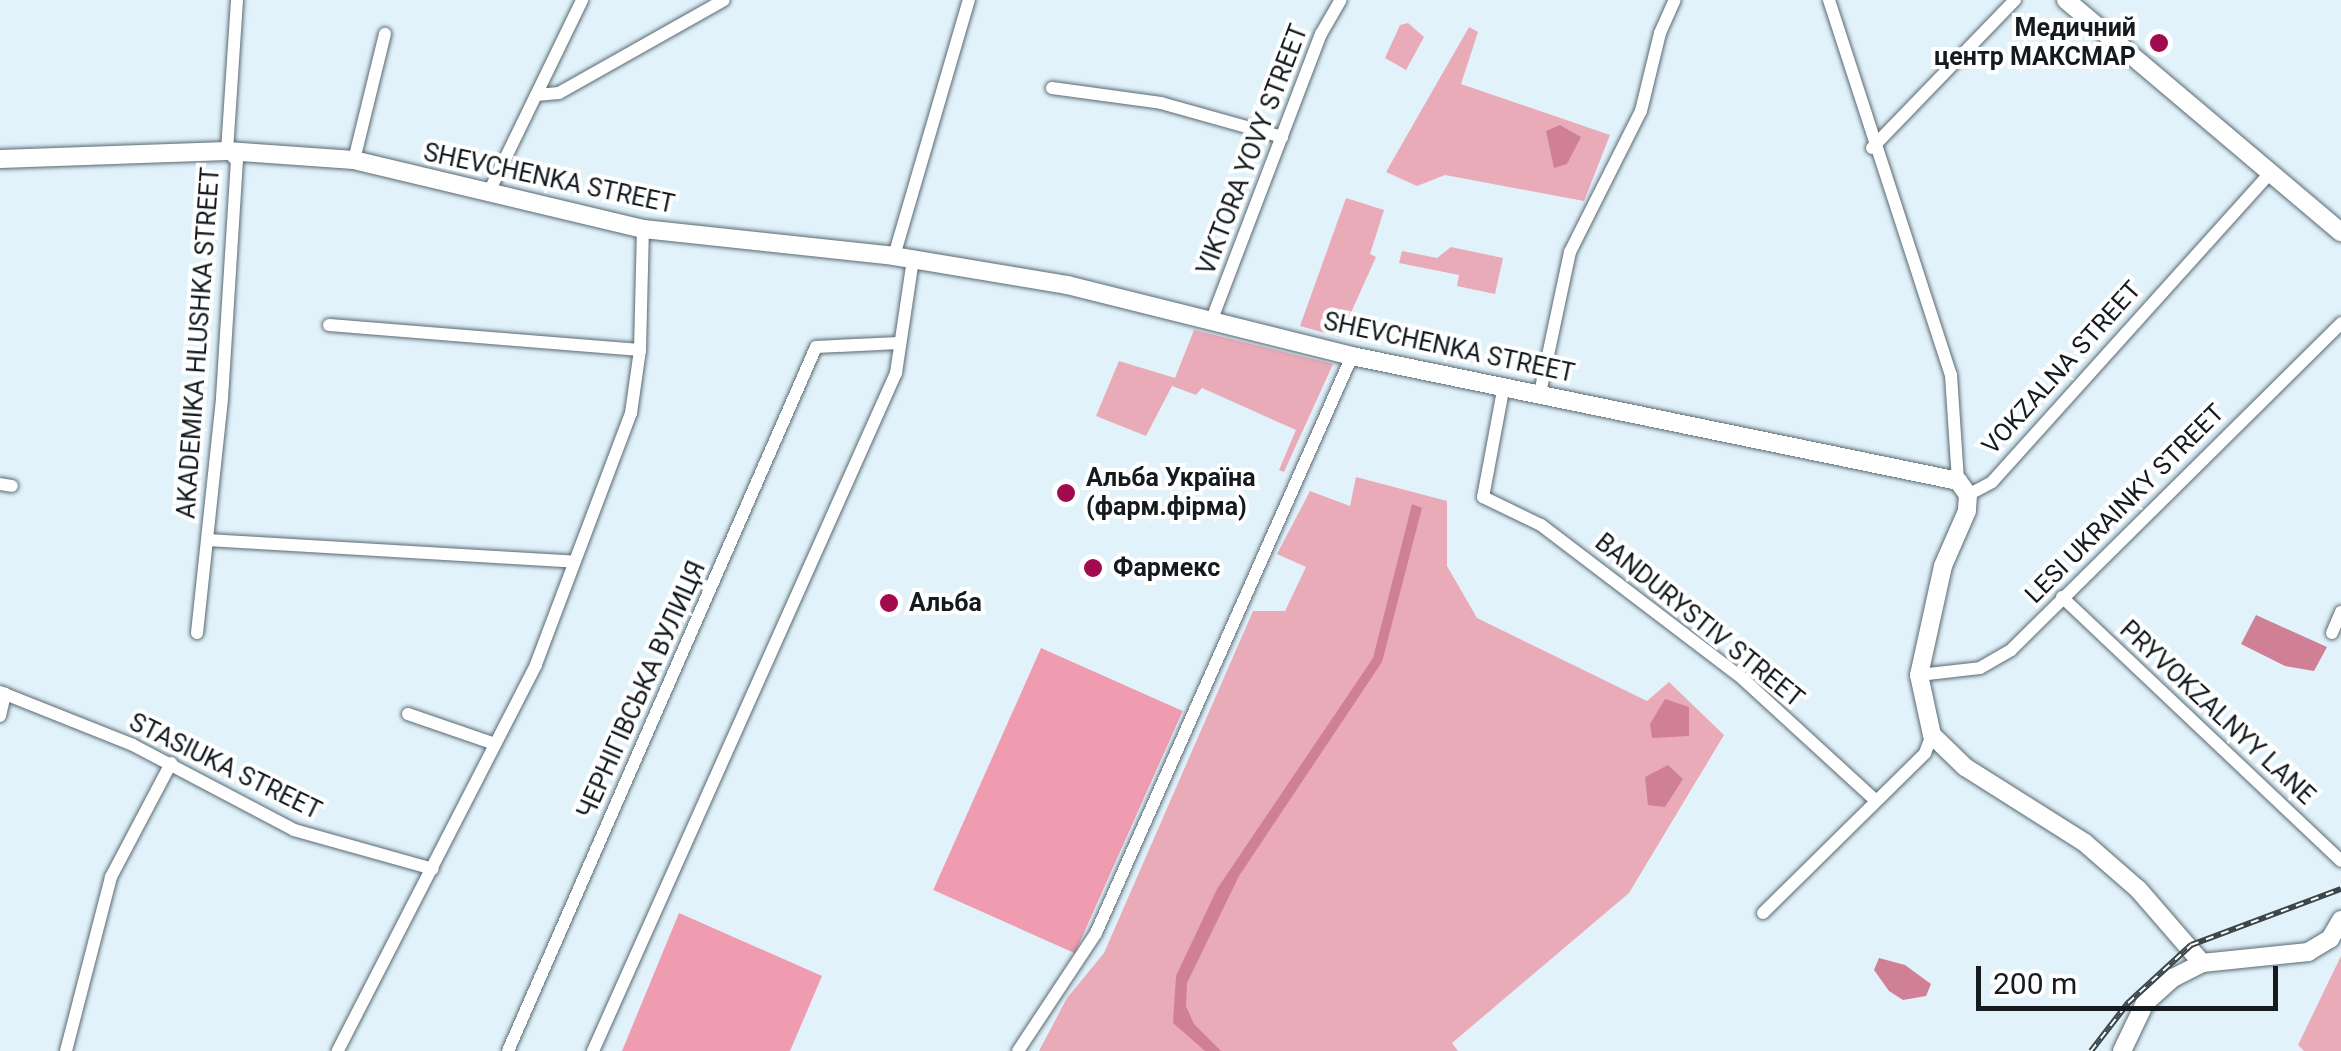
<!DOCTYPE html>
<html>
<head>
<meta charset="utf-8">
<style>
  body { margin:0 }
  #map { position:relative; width:2341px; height:1051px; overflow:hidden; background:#e1f2fb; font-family:Roboto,sans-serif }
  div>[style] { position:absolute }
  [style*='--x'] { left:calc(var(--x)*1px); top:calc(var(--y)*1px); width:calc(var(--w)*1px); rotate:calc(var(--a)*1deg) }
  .green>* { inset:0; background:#eaabb9 }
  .forest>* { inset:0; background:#ef9cb0; transform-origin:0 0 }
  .water>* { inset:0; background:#d08094 }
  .roads { filter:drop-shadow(0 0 2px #5a6971) drop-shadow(0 0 2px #5a6971) }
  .minor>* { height:12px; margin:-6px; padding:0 6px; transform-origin:6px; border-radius:6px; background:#fff }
  .secondary>* { height:18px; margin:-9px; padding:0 9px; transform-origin:9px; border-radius:9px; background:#fff }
  .rail>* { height:6px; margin-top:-3px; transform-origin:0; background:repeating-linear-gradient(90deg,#fff 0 8px,#3c4549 0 16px); box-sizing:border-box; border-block:2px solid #3c4549 }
  .dots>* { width:28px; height:28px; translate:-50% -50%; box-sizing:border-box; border:5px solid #fff; border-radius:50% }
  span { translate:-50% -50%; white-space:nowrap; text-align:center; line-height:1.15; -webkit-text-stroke:8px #fff; paint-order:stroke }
  .poi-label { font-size:25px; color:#141a1d; font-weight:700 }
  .right { translate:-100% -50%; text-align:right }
  .left { translate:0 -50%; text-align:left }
  .street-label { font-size:25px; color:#141a1d }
  .scale { position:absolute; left:1976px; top:966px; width:302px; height:45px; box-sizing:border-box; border:5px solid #141a1d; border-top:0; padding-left:12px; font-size:30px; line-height:35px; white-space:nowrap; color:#141a1d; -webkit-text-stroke:8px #fff; paint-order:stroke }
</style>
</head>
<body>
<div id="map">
  <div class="green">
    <div style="clip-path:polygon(1408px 23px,1424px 37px,1406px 70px,1385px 58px,1400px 25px)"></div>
    <div style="clip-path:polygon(1469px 27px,1478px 32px,1461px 84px,1610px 135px,1584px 201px,1445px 175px,1417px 186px,1386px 172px)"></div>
    <div style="clip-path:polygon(1346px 198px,1384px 210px,1370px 254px,1376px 257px,1340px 337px,1300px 326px)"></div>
    <div style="clip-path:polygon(1451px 247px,1503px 258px,1495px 294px,1457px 286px,1459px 275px,1399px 263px,1402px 251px,1437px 258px)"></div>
    <div style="clip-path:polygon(1194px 330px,1333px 364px,1284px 472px,1279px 470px,1296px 430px,1202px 388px,1196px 395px,1172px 386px,1146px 436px,1096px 416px,1119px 361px,1175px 378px)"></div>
    <div style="clip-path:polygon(1356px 477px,1447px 501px,1447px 566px,1477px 618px,1647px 701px,1669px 682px,1724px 735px,1629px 893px,1452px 1043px,1458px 1051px,1039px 1051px,1067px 998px,1104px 953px,1253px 611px,1285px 611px,1306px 567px,1277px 554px,1310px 491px,1350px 506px)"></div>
    <div style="clip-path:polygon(2341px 956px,2341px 1051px,2304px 1051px,2298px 1045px)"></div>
  </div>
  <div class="forest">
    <div style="left:1041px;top:648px;width:155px;height:265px;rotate:24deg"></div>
    <div style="clip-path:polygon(679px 913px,822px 976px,790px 1051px,622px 1051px)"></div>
  </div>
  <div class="water">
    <div style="clip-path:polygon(1560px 125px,1581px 137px,1567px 164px,1554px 168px,1546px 131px)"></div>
    <div style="clip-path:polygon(1412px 504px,1422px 508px,1382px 662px,1239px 876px,1187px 983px,1186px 1006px,1194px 1024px,1221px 1051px,1205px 1051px,1173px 1023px,1176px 976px,1217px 889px,1373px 658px)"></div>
    <div style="clip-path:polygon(2256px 615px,2327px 647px,2314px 671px,2285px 666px,2241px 644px)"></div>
    <div style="clip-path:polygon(1665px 699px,1689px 707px,1689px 736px,1652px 738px,1650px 724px)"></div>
    <div style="clip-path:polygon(1668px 765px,1683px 779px,1665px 807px,1648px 805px,1645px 777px)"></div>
    <div style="clip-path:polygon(1879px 958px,1905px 965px,1931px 984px,1926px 996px,1903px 1000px,1889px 991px,1874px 970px)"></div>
  </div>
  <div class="roads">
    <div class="minor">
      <div style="--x:1829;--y:0;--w:394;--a:72"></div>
      <div style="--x:1951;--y:375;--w:106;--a:86.2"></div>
      <div style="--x:1052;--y:88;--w:110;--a:7.8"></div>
      <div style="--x:1161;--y:103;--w:126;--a:15.7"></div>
      <div style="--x:536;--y:95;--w:23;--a:-5"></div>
      <div style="--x:559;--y:93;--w:189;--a:-29.4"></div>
      <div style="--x:1872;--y:148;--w:206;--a:-46"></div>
      <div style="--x:354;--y:160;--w:130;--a:-76.2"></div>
      <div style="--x:488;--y:194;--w:216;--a:-64.1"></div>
      <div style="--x:894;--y:256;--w:267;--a:-73.7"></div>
      <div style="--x:1212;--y:319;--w:305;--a:-69.1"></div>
      <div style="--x:1321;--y:34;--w:39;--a:-60"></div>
      <div style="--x:329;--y:325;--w:312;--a:4.6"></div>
      <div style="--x:640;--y:350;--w:64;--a:98.1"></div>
      <div style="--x:631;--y:413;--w:269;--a:110.7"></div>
      <div style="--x:536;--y:665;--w:434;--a:117.2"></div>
      <div style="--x:640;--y:350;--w:121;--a:-88.6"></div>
      <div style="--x:1504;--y:385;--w:114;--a:100.6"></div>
      <div style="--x:1483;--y:497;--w:64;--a:25.8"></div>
      <div style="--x:1541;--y:525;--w:254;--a:37.3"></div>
      <div style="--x:1743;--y:679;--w:178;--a:42.5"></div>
      <div style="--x:1540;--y:393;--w:144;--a:-78"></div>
      <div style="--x:1570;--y:252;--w:158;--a:-63.3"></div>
      <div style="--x:1641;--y:111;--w:80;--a:-76.3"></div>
      <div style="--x:1660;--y:33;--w:36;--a:-66"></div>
      <div style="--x:0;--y:484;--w:12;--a:9"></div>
      <div style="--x:1968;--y:495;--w:27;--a:-28"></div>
      <div style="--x:1992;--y:482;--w:417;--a:-48"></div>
      <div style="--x:209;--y:540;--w:366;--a:3.4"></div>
      <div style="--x:2062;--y:597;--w:384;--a:43.4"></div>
      <div style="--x:197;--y:633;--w:236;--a:-83.9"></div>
      <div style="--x:222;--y:398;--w:237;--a:-86.4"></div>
      <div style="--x:237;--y:161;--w:14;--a:-135"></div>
      <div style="--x:227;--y:151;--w:151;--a:-86.2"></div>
      <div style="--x:2332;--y:633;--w:23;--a:-67"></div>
      <div style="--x:1919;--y:675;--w:61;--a:-6.5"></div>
      <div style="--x:1980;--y:668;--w:36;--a:-30"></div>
      <div style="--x:2011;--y:650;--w:465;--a:-44.7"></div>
      <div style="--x:0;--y:692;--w:143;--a:21.7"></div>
      <div style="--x:133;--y:745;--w:182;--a:27.8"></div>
      <div style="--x:294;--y:830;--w:144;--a:15.7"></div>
      <div style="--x:408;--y:714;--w:92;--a:19"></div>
      <div style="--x:0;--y:716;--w:23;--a:-77"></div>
      <div style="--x:1763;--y:913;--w:228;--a:-44.6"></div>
      <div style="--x:1925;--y:753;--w:19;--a:-69"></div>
      <div style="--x:66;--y:1051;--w:180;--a:-75.5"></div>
      <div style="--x:111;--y:877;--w:129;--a:-62.2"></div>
      <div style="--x:508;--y:1051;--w:768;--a:-66.37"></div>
      <div style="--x:816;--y:347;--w:83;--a:-2.8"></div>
      <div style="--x:593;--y:1051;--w:743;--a:-65.92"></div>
      <div style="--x:896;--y:373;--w:115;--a:-81.5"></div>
      <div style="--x:1018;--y:1051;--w:141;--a:-56.5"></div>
      <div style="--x:1096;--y:933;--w:631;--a:-66.07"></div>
    </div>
    <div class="secondary">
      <div style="--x:2066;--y:0;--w:360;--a:40.2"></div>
      <div style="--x:0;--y:159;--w:227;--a:-2"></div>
      <div style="--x:227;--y:151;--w:127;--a:4.1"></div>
      <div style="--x:354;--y:160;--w:297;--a:13.4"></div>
      <div style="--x:643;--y:229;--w:252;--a:6.1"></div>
      <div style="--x:894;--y:256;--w:175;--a:9.5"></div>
      <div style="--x:1067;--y:285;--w:294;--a:14"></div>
      <div style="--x:1352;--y:356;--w:619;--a:11.65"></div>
      <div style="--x:1958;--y:481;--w:17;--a:54"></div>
      <div style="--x:1968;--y:495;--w:16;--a:94"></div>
      <div style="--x:1967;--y:511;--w:60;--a:113.6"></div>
      <div style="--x:1943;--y:566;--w:112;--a:102.4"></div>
      <div style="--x:1919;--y:675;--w:61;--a:77.8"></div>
      <div style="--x:1932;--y:735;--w:46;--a:44.1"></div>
      <div style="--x:1965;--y:767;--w:142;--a:32.3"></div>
      <div style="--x:2085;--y:843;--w:70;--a:41"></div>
      <div style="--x:2138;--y:889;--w:98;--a:49.1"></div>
      <div style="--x:2122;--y:1051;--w:53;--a:-64.4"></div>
      <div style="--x:2145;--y:1003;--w:38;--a:-42"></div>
      <div style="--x:2173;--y:978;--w:33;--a:-27"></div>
      <div style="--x:2202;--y:963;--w:107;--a:-5.9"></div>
      <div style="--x:2308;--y:952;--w:26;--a:-31"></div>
      <div style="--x:2330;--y:939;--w:22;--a:-60"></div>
    </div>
  </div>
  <div class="rail">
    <div style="--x:2091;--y:1051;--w:61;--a:-52.4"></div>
    <div style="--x:2128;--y:1003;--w:86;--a:-42.6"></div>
    <div style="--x:2191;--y:945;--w:160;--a:-20.5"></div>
  </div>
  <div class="dots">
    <div style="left:2159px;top:43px;background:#a10b4d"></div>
    <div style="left:1066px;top:493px;background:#a10b4d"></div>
    <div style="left:1093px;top:568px;background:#a10b4d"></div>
    <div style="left:889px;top:603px;background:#a10b4d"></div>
  </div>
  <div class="poi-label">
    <span class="right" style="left:2136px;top:43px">Медичний<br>центр МАКСМАР</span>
    <span class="left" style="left:1086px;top:493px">Альба Україна<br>(фарм.фірма)</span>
    <span class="left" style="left:1113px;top:568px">Фармекс</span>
    <span class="left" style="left:909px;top:603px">Альба</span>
  </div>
  <div class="street-label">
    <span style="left:1253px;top:150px;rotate:-69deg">VIKTORA YOVY STREET</span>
    <span style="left:549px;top:179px;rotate:12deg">SHEVCHENKA STREET</span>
    <span style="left:199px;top:343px;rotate:-86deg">AKADEMIKA HLUSHKA STREET</span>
    <span style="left:1449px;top:348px;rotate:12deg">SHEVCHENKA STREET</span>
    <span style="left:2062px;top:368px;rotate:-48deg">VOKZALNA STREET</span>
    <span style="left:2125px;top:504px;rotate:-45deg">LESI UKRAINKY STREET</span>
    <span style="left:1699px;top:621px;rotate:39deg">BANDURYSTIV STREET</span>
    <span style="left:642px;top:690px;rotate:-66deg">ЧЕРНІГІВСЬКА ВУЛИЦЯ</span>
    <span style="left:2217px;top:713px;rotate:43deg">PRYVOKZALNYY LANE</span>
    <span style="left:225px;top:767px;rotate:26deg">STASIUKA STREET</span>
  </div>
  <div class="scale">200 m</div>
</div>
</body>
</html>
